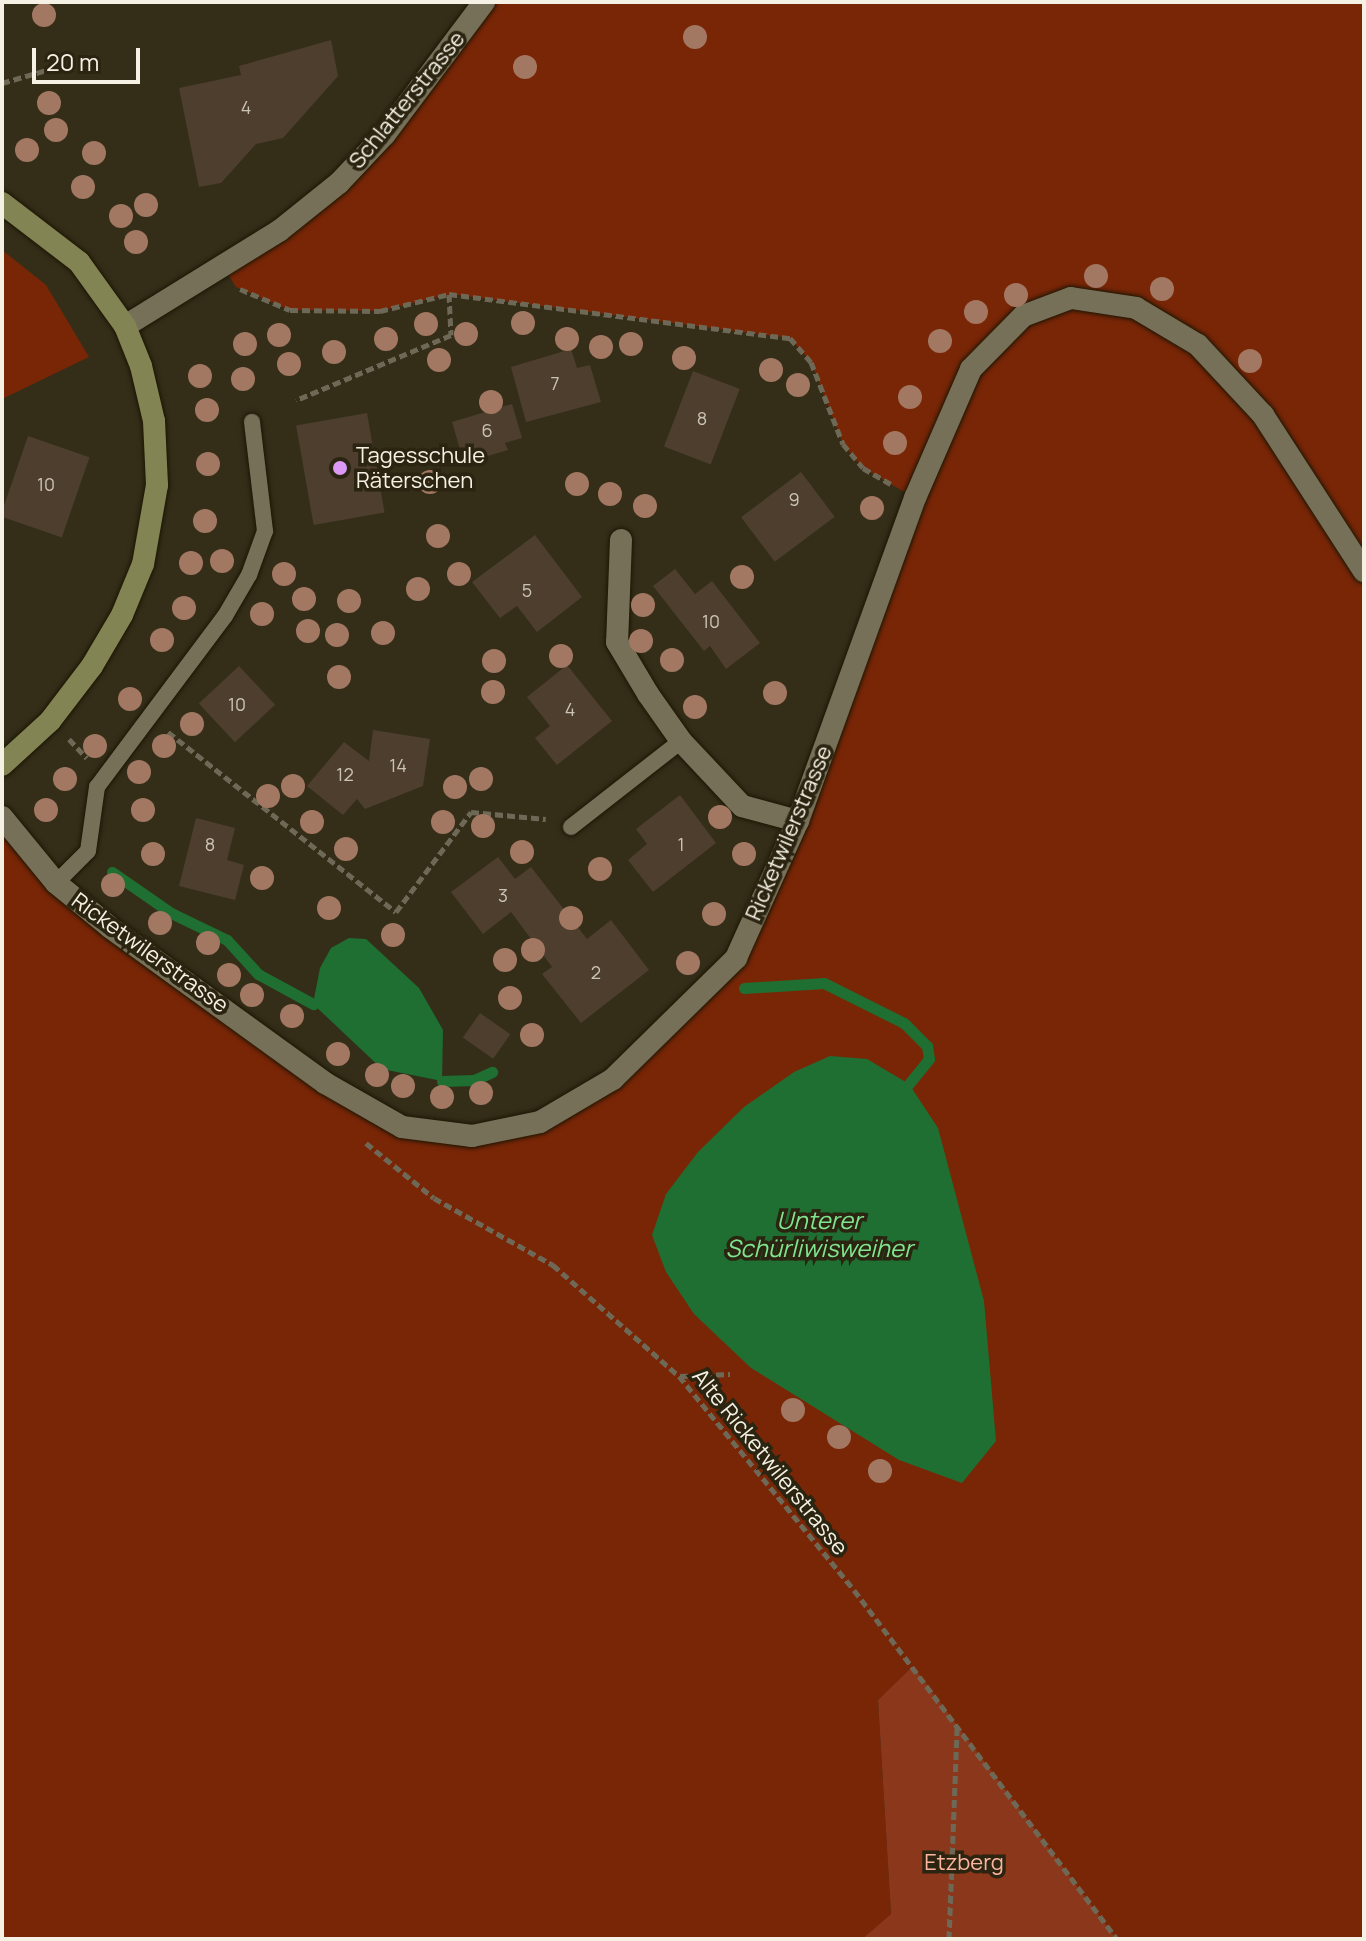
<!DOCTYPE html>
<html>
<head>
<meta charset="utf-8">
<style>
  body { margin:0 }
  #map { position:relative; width:1366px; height:1941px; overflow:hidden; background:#342e19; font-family:Manrope,sans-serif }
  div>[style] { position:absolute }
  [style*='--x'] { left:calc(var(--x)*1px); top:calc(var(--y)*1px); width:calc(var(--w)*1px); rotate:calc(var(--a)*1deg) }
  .green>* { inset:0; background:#792607 }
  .forest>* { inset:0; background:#8b371b }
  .water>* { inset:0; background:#1f6f32 }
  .stream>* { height:11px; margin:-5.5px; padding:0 5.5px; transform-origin:5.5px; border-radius:5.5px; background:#1f6f32 }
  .building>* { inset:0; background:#4e3e2d; transform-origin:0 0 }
  .path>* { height:5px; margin-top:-2.5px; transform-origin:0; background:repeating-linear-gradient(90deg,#6e6956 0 8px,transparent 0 12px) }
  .roads { filter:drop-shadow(0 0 2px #1c1603) drop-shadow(0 0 2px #1c1603) }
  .service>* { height:16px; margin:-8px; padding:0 8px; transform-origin:8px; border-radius:8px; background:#777059 }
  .minor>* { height:22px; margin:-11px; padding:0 11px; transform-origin:11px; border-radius:11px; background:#777059 }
  .tertiary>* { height:22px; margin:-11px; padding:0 11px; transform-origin:11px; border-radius:11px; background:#777059 }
  .secondary>* { height:22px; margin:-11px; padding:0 11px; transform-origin:11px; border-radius:11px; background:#828454 }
  .trees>* { width:24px; height:24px; margin:-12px; border-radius:50%; background:#a37863 }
  .dots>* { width:22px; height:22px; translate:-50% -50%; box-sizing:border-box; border:4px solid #2a2410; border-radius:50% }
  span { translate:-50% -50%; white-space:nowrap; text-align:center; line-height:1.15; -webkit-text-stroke:7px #2a2410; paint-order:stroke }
  .number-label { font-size:18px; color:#cbc4b6 }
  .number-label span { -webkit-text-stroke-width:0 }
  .street-label { font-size:22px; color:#f5f1e4 }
  .poi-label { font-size:22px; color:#f5f1e4 }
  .left { translate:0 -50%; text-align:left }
  .park-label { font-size:22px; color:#feb59f }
  .water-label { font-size:24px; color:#7fe58f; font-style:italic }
  .frame { position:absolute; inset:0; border:4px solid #f5f1e4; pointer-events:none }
  .scale { position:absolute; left:32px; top:48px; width:108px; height:36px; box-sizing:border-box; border:4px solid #f5f1e4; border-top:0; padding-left:10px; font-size:24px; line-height:28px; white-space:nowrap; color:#f5f1e4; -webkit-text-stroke:6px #2a2410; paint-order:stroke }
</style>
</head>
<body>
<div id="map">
  <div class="green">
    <div style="clip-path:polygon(484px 2px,1364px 2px,1364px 1939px,1114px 1939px,913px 1666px,878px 1700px,891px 1914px,862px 1939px,2px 1939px,2px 817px,56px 883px,402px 1127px,472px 1136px,540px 1122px,613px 1079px,736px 958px,915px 498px,863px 468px,843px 444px,811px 362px,790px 338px,450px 294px,380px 311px,290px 310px,236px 287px,223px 266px,339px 183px)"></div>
    <div style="clip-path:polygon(2px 250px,46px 285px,89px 357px,2px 399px)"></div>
  </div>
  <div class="forest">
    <div style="clip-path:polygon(913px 1666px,1115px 1937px,1114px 1939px,862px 1939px,891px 1914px,878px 1700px)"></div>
  </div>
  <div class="water">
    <div style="clip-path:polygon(349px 938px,366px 939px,419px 988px,443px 1030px,442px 1081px,382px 1069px,313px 1004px,320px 968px,331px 948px)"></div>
    <div style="clip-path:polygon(830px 1056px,867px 1059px,909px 1084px,938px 1128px,984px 1301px,996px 1441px,962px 1483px,899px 1460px,751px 1368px,694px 1314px,666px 1272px,652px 1235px,666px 1194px,698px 1152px,744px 1107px,794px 1072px)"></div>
  </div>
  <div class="stream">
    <div style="--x:112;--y:872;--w:72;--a:34.8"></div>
    <div style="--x:171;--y:913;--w:62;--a:25.7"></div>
    <div style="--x:227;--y:940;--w:46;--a:47.6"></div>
    <div style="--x:258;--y:974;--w:63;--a:28.6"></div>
    <div style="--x:744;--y:988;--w:80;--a:-3.6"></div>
    <div style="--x:824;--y:983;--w:89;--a:26.6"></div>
    <div style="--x:904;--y:1023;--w:33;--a:45"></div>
    <div style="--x:927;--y:1046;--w:13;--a:81"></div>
    <div style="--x:929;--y:1059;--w:32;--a:129"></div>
    <div style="--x:442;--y:1081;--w:32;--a:-2"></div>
    <div style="--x:474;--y:1080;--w:20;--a:-24"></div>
  </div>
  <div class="building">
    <div style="clip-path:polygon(331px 40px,338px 76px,283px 138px,256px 144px,221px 183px,199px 187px,179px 88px,241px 75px,239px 66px)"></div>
    <div style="clip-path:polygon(571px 349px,577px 368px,590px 365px,601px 402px,526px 422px,511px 367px)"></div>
    <div style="left:693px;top:371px;width:50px;height:81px;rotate:21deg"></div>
    <div style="clip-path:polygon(512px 404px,522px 438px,505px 443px,508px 450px,464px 463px,452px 422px)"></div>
    <div style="left:367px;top:413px;width:101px;height:72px;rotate:80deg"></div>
    <div style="left:28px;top:436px;width:65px;height:85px;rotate:19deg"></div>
    <div style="left:801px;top:472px;width:56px;height:75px;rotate:53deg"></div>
    <div style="clip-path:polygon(535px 535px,582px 597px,537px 632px,517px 606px,500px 618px,472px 582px)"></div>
    <div style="clip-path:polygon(675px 569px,695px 594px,712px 581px,760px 643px,726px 669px,710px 646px,704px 651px,653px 586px)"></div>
    <div style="clip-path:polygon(567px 665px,612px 721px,557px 765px,535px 738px,550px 726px,527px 697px)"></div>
    <div style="left:239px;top:666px;width:53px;height:55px;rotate:47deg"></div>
    <div style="clip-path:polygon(373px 730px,430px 739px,423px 786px,365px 809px,357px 799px,343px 815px,307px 786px,344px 742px,369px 761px)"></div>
    <div style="clip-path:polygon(680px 795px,716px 843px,653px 892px,628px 860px,647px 844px,636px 829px)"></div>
    <div style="clip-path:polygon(196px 818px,235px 828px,227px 860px,244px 865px,235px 900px,179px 886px)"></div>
    <div style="clip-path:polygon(498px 857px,515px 879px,531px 867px,587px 939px,611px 920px,649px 970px,581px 1023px,542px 974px,552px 967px,511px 912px,483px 934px,451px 892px)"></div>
    <div style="left:480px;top:1013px;width:37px;height:30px;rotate:35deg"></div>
  </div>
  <div class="path">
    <div style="--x:2;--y:83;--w:47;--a:-16.1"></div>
    <div style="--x:240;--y:289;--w:54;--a:22.8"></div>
    <div style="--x:290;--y:310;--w:90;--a:0.6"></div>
    <div style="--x:380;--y:311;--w:71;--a:-13.8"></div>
    <div style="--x:449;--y:294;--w:41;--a:87.2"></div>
    <div style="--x:451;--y:335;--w:168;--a:157.2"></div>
    <div style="--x:449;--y:294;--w:344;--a:7.4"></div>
    <div style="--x:790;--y:338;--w:32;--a:49"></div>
    <div style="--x:811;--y:362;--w:88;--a:68.7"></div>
    <div style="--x:843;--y:444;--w:31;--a:50"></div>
    <div style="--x:863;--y:468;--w:32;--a:30"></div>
    <div style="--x:168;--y:732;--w:290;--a:38.3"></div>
    <div style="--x:396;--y:912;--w:125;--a:-53.1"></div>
    <div style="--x:471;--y:812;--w:75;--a:5.3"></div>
    <div style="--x:69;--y:739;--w:26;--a:47"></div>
    <div style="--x:366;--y:1143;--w:87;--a:39"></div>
    <div style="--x:434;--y:1198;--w:137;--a:29.4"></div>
    <div style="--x:553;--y:1265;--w:168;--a:41.4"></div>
    <div style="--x:679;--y:1376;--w:276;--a:50.7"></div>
    <div style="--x:854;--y:1590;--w:437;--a:53"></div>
    <div style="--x:680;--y:1376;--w:50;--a:-2.3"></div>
    <div style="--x:949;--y:1939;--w:211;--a:-87.8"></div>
  </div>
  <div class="roads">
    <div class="service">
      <div style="--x:571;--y:827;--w:140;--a:-38"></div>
      <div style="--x:56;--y:883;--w:45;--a:-45"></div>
      <div style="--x:88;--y:851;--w:65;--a:-82"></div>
      <div style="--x:97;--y:787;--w:214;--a:-53.2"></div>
      <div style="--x:225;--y:616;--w:48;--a:-59.7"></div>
      <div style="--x:249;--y:575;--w:47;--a:-70"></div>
      <div style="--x:265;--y:531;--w:110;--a:-96.8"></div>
    </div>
    <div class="minor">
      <div style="--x:621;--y:540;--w:102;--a:92.2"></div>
      <div style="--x:617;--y:642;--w:61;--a:59.2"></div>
      <div style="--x:648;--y:694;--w:57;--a:54.9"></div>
      <div style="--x:681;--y:741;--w:89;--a:46.8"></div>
      <div style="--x:742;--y:806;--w:58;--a:15"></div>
    </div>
    <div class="tertiary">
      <div style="--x:125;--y:326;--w:181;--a:-31.7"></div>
      <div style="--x:279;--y:231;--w:77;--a:-38.7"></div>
      <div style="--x:339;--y:183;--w:67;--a:-46.8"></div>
      <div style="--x:385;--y:134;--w:165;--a:-53.1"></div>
      <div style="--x:2;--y:817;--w:85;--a:50.7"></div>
      <div style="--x:56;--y:883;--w:71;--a:39.3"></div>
      <div style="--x:111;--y:928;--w:264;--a:35.9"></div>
      <div style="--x:325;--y:1083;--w:89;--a:29.7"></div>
      <div style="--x:402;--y:1127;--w:71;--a:7.3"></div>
      <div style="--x:472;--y:1136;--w:69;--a:-11.6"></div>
      <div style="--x:540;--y:1122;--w:85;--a:-30.5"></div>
      <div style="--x:613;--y:1079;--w:173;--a:-44.5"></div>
      <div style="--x:736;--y:958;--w:150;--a:-65.7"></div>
      <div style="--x:798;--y:821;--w:344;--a:-70.1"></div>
      <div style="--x:915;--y:498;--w:141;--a:-66.5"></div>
      <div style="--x:971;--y:369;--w:74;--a:-45.5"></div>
      <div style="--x:1023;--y:316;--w:51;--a:-20.6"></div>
      <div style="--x:1071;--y:298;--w:66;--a:8.7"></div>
      <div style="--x:1136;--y:308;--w:72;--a:30.8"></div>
      <div style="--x:1198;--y:345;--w:96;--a:47.1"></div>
      <div style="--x:1263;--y:415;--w:186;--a:57.1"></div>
    </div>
    <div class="secondary">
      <div style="--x:2;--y:203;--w:97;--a:37.5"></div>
      <div style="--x:79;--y:262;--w:79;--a:54.3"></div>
      <div style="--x:125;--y:326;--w:43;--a:68.2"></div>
      <div style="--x:141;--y:366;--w:57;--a:76.7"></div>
      <div style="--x:154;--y:421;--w:64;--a:87.3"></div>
      <div style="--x:157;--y:485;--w:80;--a:100"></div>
      <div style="--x:143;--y:564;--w:55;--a:112.4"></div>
      <div style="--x:122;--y:615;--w:59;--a:120.5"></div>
      <div style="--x:92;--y:666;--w:69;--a:127.4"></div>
      <div style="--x:50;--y:721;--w:65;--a:137.5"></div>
    </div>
  </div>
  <div class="trees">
    <div style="left:44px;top:15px"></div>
    <div style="left:695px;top:37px"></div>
    <div style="left:525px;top:67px"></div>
    <div style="left:49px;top:103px"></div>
    <div style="left:56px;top:130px"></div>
    <div style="left:27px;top:150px"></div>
    <div style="left:94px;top:153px"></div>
    <div style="left:83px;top:187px"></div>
    <div style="left:146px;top:205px"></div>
    <div style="left:121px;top:216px"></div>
    <div style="left:136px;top:242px"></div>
    <div style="left:1096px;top:276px"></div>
    <div style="left:1162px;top:289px"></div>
    <div style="left:1016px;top:295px"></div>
    <div style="left:976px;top:312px"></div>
    <div style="left:523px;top:323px"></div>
    <div style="left:426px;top:324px"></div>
    <div style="left:466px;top:334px"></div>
    <div style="left:279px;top:335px"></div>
    <div style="left:386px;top:339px"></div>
    <div style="left:567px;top:339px"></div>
    <div style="left:940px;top:341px"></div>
    <div style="left:245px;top:344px"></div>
    <div style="left:631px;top:344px"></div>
    <div style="left:601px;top:347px"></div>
    <div style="left:334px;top:352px"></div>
    <div style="left:684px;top:358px"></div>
    <div style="left:439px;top:360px"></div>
    <div style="left:1250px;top:361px"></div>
    <div style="left:289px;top:364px"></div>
    <div style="left:771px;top:370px"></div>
    <div style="left:200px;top:376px"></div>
    <div style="left:243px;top:379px"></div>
    <div style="left:798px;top:385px"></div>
    <div style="left:910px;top:397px"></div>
    <div style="left:491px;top:402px"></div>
    <div style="left:207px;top:410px"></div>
    <div style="left:895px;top:443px"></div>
    <div style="left:208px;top:464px"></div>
    <div style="left:430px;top:482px"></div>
    <div style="left:577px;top:484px"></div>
    <div style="left:610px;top:494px"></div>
    <div style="left:645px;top:506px"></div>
    <div style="left:872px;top:508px"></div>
    <div style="left:205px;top:521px"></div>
    <div style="left:438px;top:536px"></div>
    <div style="left:222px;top:561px"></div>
    <div style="left:191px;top:563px"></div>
    <div style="left:284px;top:574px"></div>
    <div style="left:459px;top:574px"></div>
    <div style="left:742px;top:577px"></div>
    <div style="left:418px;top:589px"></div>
    <div style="left:304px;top:599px"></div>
    <div style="left:349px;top:601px"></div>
    <div style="left:643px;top:605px"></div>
    <div style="left:184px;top:608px"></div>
    <div style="left:262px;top:614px"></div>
    <div style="left:308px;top:631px"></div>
    <div style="left:383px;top:633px"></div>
    <div style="left:337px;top:635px"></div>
    <div style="left:162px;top:640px"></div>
    <div style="left:641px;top:641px"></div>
    <div style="left:561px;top:656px"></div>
    <div style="left:672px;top:660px"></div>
    <div style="left:494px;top:661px"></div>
    <div style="left:339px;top:677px"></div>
    <div style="left:493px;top:692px"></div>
    <div style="left:775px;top:693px"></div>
    <div style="left:130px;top:699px"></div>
    <div style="left:695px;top:707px"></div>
    <div style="left:192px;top:724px"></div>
    <div style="left:95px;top:746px"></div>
    <div style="left:164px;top:746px"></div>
    <div style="left:139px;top:772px"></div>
    <div style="left:65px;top:779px"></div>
    <div style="left:481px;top:779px"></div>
    <div style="left:293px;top:786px"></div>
    <div style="left:455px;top:787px"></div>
    <div style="left:268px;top:796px"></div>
    <div style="left:46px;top:810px"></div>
    <div style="left:143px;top:810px"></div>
    <div style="left:720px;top:817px"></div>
    <div style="left:312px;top:822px"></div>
    <div style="left:443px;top:822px"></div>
    <div style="left:483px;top:826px"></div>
    <div style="left:346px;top:849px"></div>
    <div style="left:522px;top:852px"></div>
    <div style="left:153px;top:854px"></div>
    <div style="left:744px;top:854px"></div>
    <div style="left:600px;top:869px"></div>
    <div style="left:262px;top:878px"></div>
    <div style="left:113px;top:885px"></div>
    <div style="left:329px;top:908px"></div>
    <div style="left:714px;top:914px"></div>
    <div style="left:571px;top:918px"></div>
    <div style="left:160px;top:923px"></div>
    <div style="left:393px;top:935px"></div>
    <div style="left:208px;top:943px"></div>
    <div style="left:533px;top:950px"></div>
    <div style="left:505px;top:960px"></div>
    <div style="left:688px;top:963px"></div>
    <div style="left:229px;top:975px"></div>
    <div style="left:252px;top:995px"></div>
    <div style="left:510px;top:998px"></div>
    <div style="left:292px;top:1016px"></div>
    <div style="left:532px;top:1035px"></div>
    <div style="left:338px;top:1054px"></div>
    <div style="left:377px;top:1075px"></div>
    <div style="left:403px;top:1086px"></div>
    <div style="left:481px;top:1093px"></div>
    <div style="left:442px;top:1097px"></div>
    <div style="left:793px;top:1410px"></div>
    <div style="left:839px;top:1437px"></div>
    <div style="left:880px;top:1471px"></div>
  </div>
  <div class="dots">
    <div style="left:340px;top:468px;background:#db99f5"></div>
  </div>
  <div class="number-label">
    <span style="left:246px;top:107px">4</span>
    <span style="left:555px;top:383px">7</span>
    <span style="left:702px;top:418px">8</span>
    <span style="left:487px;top:430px">6</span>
    <span style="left:46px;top:484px">10</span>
    <span style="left:794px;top:499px">9</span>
    <span style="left:527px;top:590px">5</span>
    <span style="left:711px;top:621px">10</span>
    <span style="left:237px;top:704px">10</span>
    <span style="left:570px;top:709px">4</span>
    <span style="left:398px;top:765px">14</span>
    <span style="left:345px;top:774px">12</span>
    <span style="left:210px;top:844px">8</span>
    <span style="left:681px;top:844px">1</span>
    <span style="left:503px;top:895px">3</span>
    <span style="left:596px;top:972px">2</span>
  </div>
  <div class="street-label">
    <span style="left:407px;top:100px;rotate:-51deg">Schlatterstrasse</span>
    <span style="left:789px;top:833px;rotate:-67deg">Ricketwilerstrasse</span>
    <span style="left:150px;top:953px;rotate:36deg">Ricketwilerstrasse</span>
    <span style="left:770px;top:1462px;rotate:51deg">Alte Ricketwilerstrasse</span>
  </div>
  <div class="poi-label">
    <span class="left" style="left:356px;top:468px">Tagesschule<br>Räterschen</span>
  </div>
  <div class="park-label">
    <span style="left:964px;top:1863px">Etzberg</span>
  </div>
  <div class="water-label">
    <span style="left:819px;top:1234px">Unterer<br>Schürliwisweiher</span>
  </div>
  <div class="frame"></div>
  <div class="scale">20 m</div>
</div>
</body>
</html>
